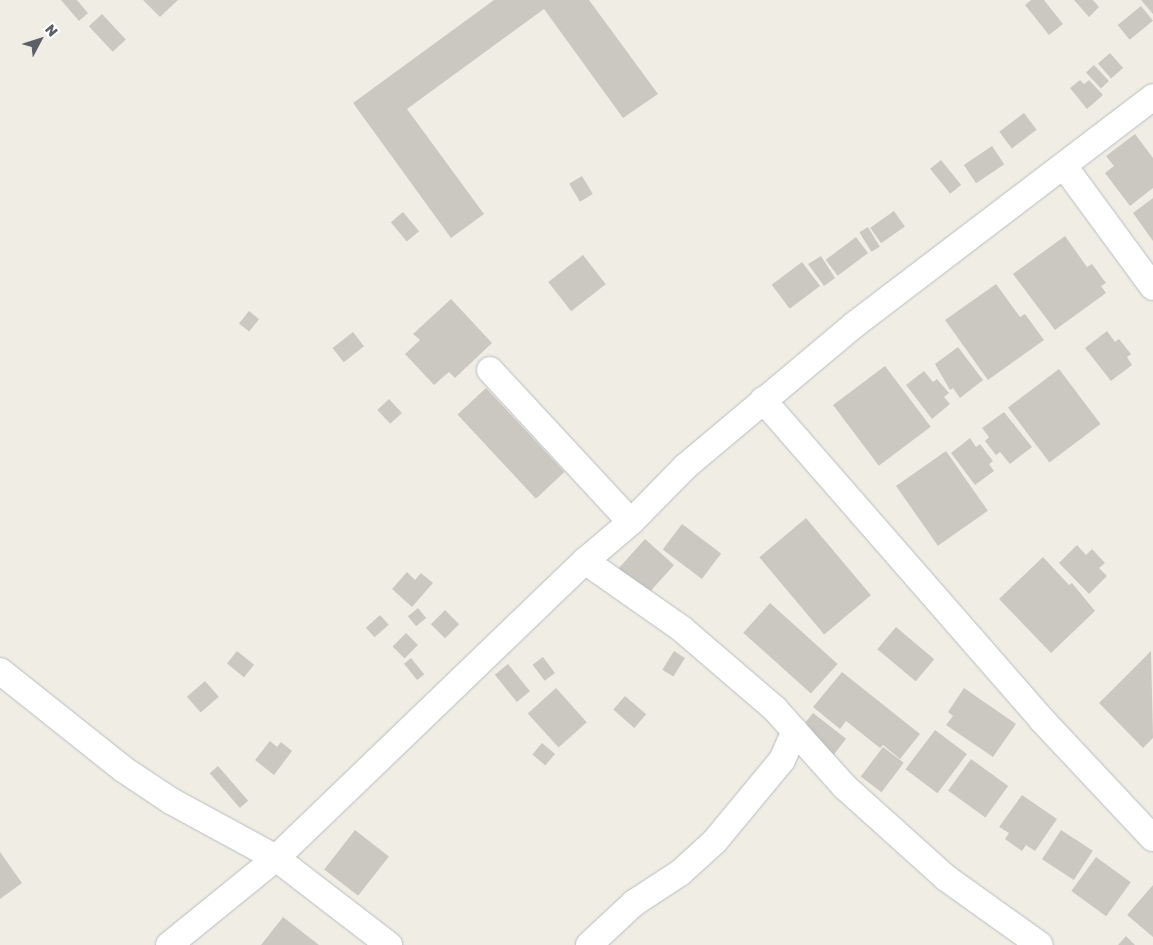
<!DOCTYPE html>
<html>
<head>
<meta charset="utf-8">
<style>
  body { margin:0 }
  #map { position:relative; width:1153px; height:945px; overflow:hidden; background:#f0eee4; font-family:"Golos Text",sans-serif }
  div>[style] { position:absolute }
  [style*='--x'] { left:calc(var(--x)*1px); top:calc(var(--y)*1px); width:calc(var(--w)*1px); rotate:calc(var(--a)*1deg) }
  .building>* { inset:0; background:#cbc8c1; transform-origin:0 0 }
  .roads { filter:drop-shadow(0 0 1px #b9bcc1) drop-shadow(0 0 1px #b9bcc1) }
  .minor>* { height:26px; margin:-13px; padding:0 13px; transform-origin:13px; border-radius:13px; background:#fff }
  span { translate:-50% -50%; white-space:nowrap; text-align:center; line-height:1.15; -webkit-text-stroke:4.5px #fff; paint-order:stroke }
  .north { position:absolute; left:15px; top:15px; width:50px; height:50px; -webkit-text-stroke:4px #fff; paint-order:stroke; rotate:50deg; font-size:14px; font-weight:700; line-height:20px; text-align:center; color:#5c6066 }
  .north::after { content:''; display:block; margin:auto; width:18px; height:22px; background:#5c6066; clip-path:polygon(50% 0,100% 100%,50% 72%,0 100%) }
</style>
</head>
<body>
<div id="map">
  <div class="building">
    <div style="clip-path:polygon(61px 0,77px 0,88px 13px,79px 21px)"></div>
    <div style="clip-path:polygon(143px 0,178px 0,160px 17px)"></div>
    <div style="clip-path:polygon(494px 0,589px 0,658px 94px,623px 118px,544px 9px,407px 109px,484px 214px,451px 238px,353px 103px)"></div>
    <div style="clip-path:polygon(1031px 0,1044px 0,1063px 24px,1049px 35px,1025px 5px)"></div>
    <div style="clip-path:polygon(1074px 0,1093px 0,1099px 7px,1089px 17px)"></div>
    <div style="clip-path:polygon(1141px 0,1153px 0,1153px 14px)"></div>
    <div style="left:1141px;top:6px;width:19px;height:30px;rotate:51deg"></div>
    <div style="left:102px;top:14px;width:35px;height:18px;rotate:47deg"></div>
    <div style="left:1110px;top:53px;width:20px;height:16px;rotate:49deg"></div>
    <div style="left:1094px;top:65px;width:22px;height:11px;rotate:47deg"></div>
    <div style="clip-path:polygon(1080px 80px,1084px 84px,1089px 80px,1103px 95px,1087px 109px,1070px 88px)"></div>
    <div style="left:1024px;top:113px;width:21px;height:31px;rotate:53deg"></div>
    <div style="clip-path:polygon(1135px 134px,1153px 158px,1153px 188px,1130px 206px,1105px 173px,1114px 166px,1106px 156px)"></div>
    <div style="left:992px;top:146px;width:22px;height:34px;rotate:56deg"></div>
    <div style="left:941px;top:160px;width:32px;height:14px;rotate:51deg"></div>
    <div style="left:582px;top:176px;width:21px;height:15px;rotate:59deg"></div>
    <div style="clip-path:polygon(1153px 198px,1153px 241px,1133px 213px)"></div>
    <div style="left:894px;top:211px;width:19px;height:29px;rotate:55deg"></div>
    <div style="left:403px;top:212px;width:25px;height:16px;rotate:50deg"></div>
    <div style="left:868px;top:227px;width:23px;height:10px;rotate:59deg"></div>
    <div style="clip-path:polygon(1065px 236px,1087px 267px,1092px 264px,1106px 283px,1101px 286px,1106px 293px,1055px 330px,1013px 274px)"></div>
    <div style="left:856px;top:237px;width:20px;height:38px;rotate:53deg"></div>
    <div style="left:583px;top:255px;width:37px;height:44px;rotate:52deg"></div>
    <div style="clip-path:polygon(821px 256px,835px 278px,824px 286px,808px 264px)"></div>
    <div style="left:802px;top:262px;width:30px;height:38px;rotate:53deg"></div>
    <div style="clip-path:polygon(996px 284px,1020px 317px,1025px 314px,1044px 340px,988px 380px,945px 320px)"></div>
    <div style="clip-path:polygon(451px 299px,492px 343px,455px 378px,449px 372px,434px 385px,405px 354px,420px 340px,413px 334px)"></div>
    <div style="left:249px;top:311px;width:13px;height:16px;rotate:39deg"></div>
    <div style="clip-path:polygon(1107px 331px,1115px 342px,1119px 339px,1131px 354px,1127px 357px,1132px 365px,1111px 381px,1085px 348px)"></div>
    <div style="left:353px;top:332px;width:18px;height:26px;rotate:52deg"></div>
    <div style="clip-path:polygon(958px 347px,983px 380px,960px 398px,953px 388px,950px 390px,935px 364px)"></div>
    <div style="left:885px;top:366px;width:76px;height:65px;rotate:53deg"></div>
    <div style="left:1059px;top:369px;width:69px;height:64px;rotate:53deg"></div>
    <div style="clip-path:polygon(924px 371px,933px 382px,937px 379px,949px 393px,944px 397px,950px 404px,932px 419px,906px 385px)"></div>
    <div style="left:486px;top:388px;width:115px;height:39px;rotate:47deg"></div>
    <div style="left:389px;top:399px;width:19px;height:16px;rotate:47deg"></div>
    <div style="clip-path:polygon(1004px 412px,1032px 447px,1010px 464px,1000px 452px,996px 455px,985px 441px,989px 437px,982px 428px)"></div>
    <div style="clip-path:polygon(970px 438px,976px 447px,980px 444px,993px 461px,989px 464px,994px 471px,975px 485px,951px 453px)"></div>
    <div style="left:946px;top:451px;width:73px;height:61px;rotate:55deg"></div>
    <div style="left:806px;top:518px;width:101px;height:61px;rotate:50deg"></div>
    <div style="left:682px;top:524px;width:49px;height:32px;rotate:37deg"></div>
    <div style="left:645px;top:539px;width:39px;height:41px;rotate:42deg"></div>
    <div style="clip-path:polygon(1077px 545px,1086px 555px,1092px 549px,1105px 563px,1099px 568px,1107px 576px,1089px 594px,1059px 563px)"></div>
    <div style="clip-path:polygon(1043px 557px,1069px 585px,1072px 583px,1095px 611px,1051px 653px,999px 599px)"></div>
    <div style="clip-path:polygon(407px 572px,415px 580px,421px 573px,433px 583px,412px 607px,392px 589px)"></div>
    <div style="left:770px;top:603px;width:91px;height:40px;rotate:42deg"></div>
    <div style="left:418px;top:608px;width:13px;height:13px;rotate:51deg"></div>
    <div style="left:445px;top:610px;width:20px;height:20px;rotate:45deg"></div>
    <div style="left:380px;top:615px;width:13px;height:19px;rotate:48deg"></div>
    <div style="left:896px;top:627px;width:50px;height:29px;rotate:40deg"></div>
    <div style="left:406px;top:633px;width:17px;height:19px;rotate:45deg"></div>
    <div style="left:237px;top:651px;width:22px;height:16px;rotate:39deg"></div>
    <div style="left:674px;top:651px;width:13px;height:22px;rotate:32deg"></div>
    <div style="clip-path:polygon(1151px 651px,1153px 738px,1143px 748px,1099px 703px)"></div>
    <div style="left:543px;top:657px;width:20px;height:13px;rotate:53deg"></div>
    <div style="left:411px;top:658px;width:21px;height:9px;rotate:51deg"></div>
    <div style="left:508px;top:664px;width:35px;height:17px;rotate:51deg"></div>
    <div style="clip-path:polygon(842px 672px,920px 734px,900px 759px,883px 745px,880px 748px,846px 721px,840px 729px,813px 707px)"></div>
    <div style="left:205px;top:681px;width:21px;height:24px;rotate:49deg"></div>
    <div style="left:556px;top:688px;width:46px;height:38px;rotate:48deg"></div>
    <div style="clip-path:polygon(964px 688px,1016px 724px,993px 757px,946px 725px,953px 716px,948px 712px)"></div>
    <div style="left:625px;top:696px;width:28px;height:18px;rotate:41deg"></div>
    <div style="left:813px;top:713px;width:42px;height:22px;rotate:38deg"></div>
    <div style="left:935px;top:730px;width:40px;height:49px;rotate:37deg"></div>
    <div style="clip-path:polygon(270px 741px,277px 747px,281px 742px,292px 751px,274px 775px,255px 760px)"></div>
    <div style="left:542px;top:743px;width:17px;height:15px;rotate:40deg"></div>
    <div style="left:883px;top:747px;width:26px;height:37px;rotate:37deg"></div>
    <div style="left:971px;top:759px;width:46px;height:39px;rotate:36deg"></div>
    <div style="left:218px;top:766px;width:46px;height:11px;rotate:49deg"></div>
    <div style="clip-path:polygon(1022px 795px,1057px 819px,1035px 851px,1026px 845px,1022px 851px,1005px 839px,1009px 833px,999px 827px)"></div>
    <div style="left:355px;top:830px;width:43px;height:50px;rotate:38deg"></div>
    <div style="left:1061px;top:830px;width:38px;height:35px;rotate:33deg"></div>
    <div style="clip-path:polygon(0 852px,22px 883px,0 899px)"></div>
    <div style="left:1096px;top:857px;width:43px;height:42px;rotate:36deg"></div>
    <div style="clip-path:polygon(1153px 885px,1153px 937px,1127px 915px)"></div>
    <div style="clip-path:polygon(283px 917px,319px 945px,261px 945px)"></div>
    <div style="clip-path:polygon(1126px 936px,1135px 945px,1118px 945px)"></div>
  </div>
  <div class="roads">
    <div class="minor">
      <div style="--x:1064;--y:166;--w:150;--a:53.7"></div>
      <div style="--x:490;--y:370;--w:207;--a:47.2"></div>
      <div style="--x:763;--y:400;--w:425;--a:48.9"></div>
      <div style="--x:1042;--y:720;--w:162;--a:46.8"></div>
      <div style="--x:585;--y:561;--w:118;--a:35"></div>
      <div style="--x:682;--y:629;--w:123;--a:40.7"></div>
      <div style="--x:775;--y:709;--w:105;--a:48.1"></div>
      <div style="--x:845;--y:787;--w:136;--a:42"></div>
      <div style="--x:946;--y:878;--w:115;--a:35.5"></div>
      <div style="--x:0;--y:671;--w:157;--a:38.5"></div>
      <div style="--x:123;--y:769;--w:58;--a:33.7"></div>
      <div style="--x:171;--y:801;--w:119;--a:28.5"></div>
      <div style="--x:276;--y:858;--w:143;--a:37.6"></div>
      <div style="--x:169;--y:945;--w:138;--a:-39.1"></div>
      <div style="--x:276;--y:858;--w:429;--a:-43.9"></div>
      <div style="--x:585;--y:561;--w:60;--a:-40.3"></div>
      <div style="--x:631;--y:522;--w:78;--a:-45.5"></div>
      <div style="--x:686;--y:466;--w:219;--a:-40"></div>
      <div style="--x:854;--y:325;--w:376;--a:-37.3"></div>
      <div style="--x:589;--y:945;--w:62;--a:-43"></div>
      <div style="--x:634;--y:903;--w:55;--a:-33.1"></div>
      <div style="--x:680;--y:873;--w:47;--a:-42.4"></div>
      <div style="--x:715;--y:841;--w:105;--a:-50.4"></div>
      <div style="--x:782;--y:760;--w:32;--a:-66"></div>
    </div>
  </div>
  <div class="north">N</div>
</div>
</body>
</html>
